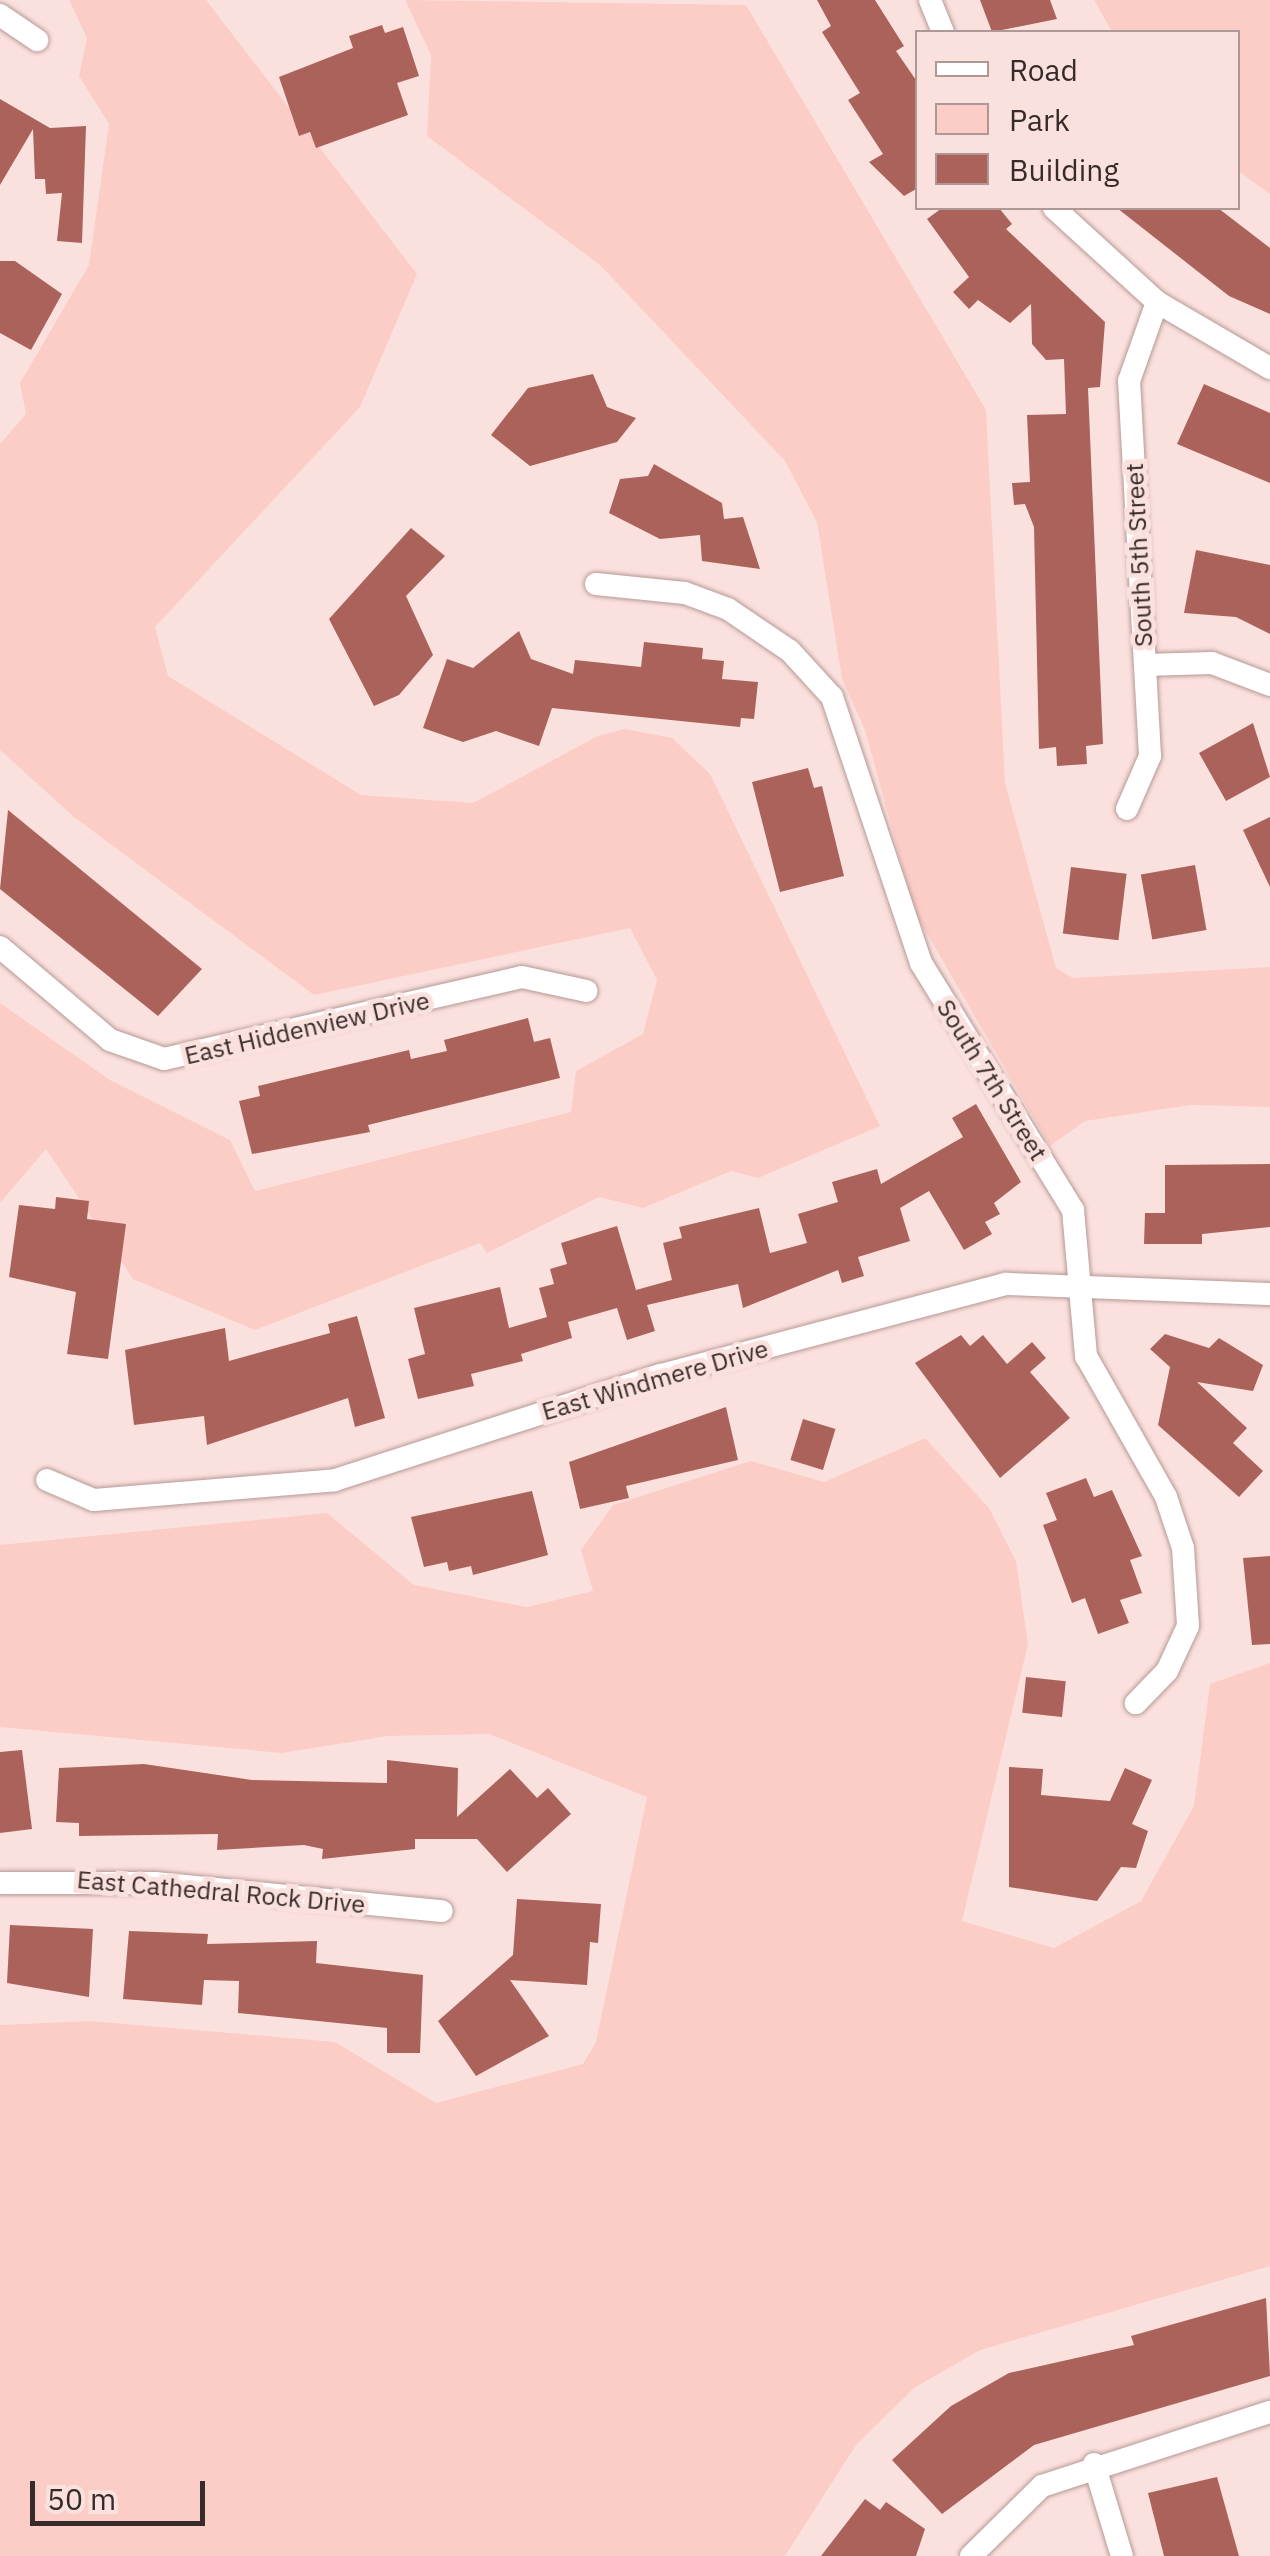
<!DOCTYPE html>
<html>
<head>
<meta charset="utf-8">
<style>
  body { margin:0 }
  #map { position:relative; width:1270px; height:2556px; overflow:hidden; background:#fbe1de; font-family:"IBM Plex Sans",sans-serif }
  div>[style] { position:absolute }
  [style*='--x'] { left:calc(var(--x)*1px); top:calc(var(--y)*1px); width:calc(var(--w)*1px); rotate:calc(var(--a)*1deg) }
  .green>* { inset:0; background:#fccdc7 }
  .building>* { inset:0; background:#aa625b; transform-origin:0 0 }
  .roads { filter:drop-shadow(0 0 2px #b69995) drop-shadow(0 0 2px #b69995) }
  .minor>* { height:22px; margin:-11px; padding:0 11px; transform-origin:11px; border-radius:11px; background:#fff }
  span { translate:-50% -50%; white-space:nowrap; text-align:center; line-height:1.15; -webkit-text-stroke:10px #fbe1de; paint-order:stroke }
  .street-label { font-size:25px; color:#372b29 }
  .legend { position:absolute; left:915px; top:30px; width:325px; height:180px; box-sizing:border-box; background:#fbe1de; border:2px solid #ad9896; margin:0; padding:12px 18px; list-style:none; font-size:30px; color:#372b29 }
  .legend li { display:flex; align-items:center; gap:20px; height:50px }
  .legend b { width:50px; border:2px solid #ad9896 }
  .scale { position:absolute; left:30px; top:2481px; width:175px; height:45px; box-sizing:border-box; border:5px solid #372b29; border-top:0; padding-left:12px; font-size:30px; line-height:35px; white-space:nowrap; color:#372b29; -webkit-text-stroke:8px #fbe1de; paint-order:stroke }
</style>
</head>
<body>
<div id="map">
  <div class="green">
    <div style="clip-path:polygon(69px 0,206px 0,417px 274px,360px 407px,155px 627px,168px 676px,361px 795px,473px 803px,598px 736px,625px 729px,672px 738px,710px 774px,880px 1126px,758px 1178px,731px 1171px,643px 1208px,599px 1197px,487px 1253px,480px 1243px,255px 1330px,133px 1279px,46px 1149px,0 1203px,0 1003px,110px 1080px,230px 1140px,255px 1191px,571px 1112px,576px 1071px,643px 1034px,657px 980px,630px 928px,314px 995px,74px 817px,0 750px,0 444px,26px 414px,20px 383px,89px 265px,109px 124px,79px 76px,87px 38px)"></div>
    <div style="clip-path:polygon(405px 0,746px 5px,986px 410px,1005px 783px,1056px 968px,1073px 978px,1270px 967px,1270px 1107px,1190px 1105px,1085px 1121px,1050px 1146px,915px 913px,865px 730px,842px 679px,817px 522px,785px 461px,600px 265px,427px 136px,431px 55px)"></div>
    <div style="clip-path:polygon(1094px 0,1270px 0,1270px 194px,1238px 171px,1238px 32px,1112px 32px)"></div>
    <div style="clip-path:polygon(925px 1438px,989px 1508px,1016px 1561px,1028px 1644px,962px 1921px,1054px 1948px,1141px 1901px,1194px 1806px,1210px 1684px,1270px 1663px,1270px 2266px,980px 2350px,914px 2388px,856px 2445px,785px 2556px,0 2556px,0 2025px,90px 2021px,335px 2042px,436px 2103px,583px 2064px,596px 2042px,647px 1797px,489px 1734px,388px 1736px,282px 1753px,0 1727px,0 1545px,327px 1513px,414px 1585px,527px 1607px,593px 1591px,581px 1550px,613px 1505px,751px 1461px,824px 1482px)"></div>
  </div>
  <div class="building">
    <div style="clip-path:polygon(817px 0,875px 0,904px 46px,896px 51px,918px 83px,918px 188px,904px 196px,869px 162px,883px 154px,848px 100px,860px 93px,822px 32px,831px 26px)"></div>
    <div style="clip-path:polygon(980px 0,1050px 0,1057px 19px,992px 32px)"></div>
    <div style="clip-path:polygon(382px 25px,385px 33px,403px 27px,419px 76px,397px 83px,408px 115px,316px 148px,310px 132px,299px 136px,279px 77px,353px 48px,349px 36px)"></div>
    <div style="clip-path:polygon(0 99px,50px 128px,86px 126px,82px 243px,57px 241px,62px 193px,46px 194px,45px 179px,35px 179px,33px 129px,0 185px)"></div>
    <div style="clip-path:polygon(942px 208px,999px 208px,1012px 224px,1006px 229px,1105px 322px,1100px 387px,1088px 388px,1103px 744px,1086px 746px,1087px 764px,1057px 766px,1056px 747px,1039px 749px,1034px 527px,1025px 504px,1014px 505px,1012px 483px,1030px 482px,1027px 415px,1066px 414px,1064px 359px,1046px 360px,1032px 344px,1031px 304px,1010px 323px,978px 300px,969px 309px,953px 292px,969px 277px,927px 219px)"></div>
    <div style="clip-path:polygon(1117px 208px,1218px 208px,1270px 248px,1270px 314px,1229px 296px)"></div>
    <div style="clip-path:polygon(0 261px,15px 261px,62px 294px,31px 350px,0 333px)"></div>
    <div style="clip-path:polygon(593px 374px,607px 407px,636px 418px,617px 442px,530px 466px,491px 435px,528px 388px)"></div>
    <div style="clip-path:polygon(1204px 384px,1270px 413px,1270px 483px,1177px 444px)"></div>
    <div style="clip-path:polygon(654px 464px,722px 503px,724px 519px,743px 517px,760px 569px,702px 561px,700px 535px,660px 539px,609px 513px,620px 479px,648px 476px)"></div>
    <div style="clip-path:polygon(411px 528px,445px 556px,406px 596px,433px 655px,399px 695px,374px 706px,329px 619px)"></div>
    <div style="clip-path:polygon(1196px 550px,1270px 565px,1270px 634px,1236px 617px,1184px 613px)"></div>
    <div style="clip-path:polygon(519px 631px,531px 659px,573px 674px,575px 660px,641px 667px,644px 642px,703px 648px,702px 659px,724px 661px,722px 679px,758px 682px,754px 719px,741px 718px,740px 727px,552px 708px,539px 746px,496px 731px,463px 742px,423px 728px,447px 659px,473px 668px)"></div>
    <div style="clip-path:polygon(1253px 723px,1270px 777px,1226px 801px,1199px 753px)"></div>
    <div style="clip-path:polygon(808px 768px,814px 788px,822px 786px,844px 876px,780px 892px,752px 782px)"></div>
    <div style="clip-path:polygon(8px 810px,202px 969px,158px 1016px,0 889px)"></div>
    <div style="clip-path:polygon(1270px 817px,1270px 887px,1243px 830px)"></div>
    <div style="left:1195px;top:865px;width:66px;height:55px;rotate:80deg"></div>
    <div style="left:1071px;top:867px;width:56px;height:67px;rotate:7deg"></div>
    <div style="clip-path:polygon(528px 1018px,534px 1042px,550px 1038px,560px 1078px,368px 1125px,370px 1132px,252px 1154px,239px 1101px,260px 1096px,258px 1086px,409px 1050px,411px 1059px,447px 1051px,444px 1040px)"></div>
    <div style="clip-path:polygon(976px 1104px,1021px 1182px,994px 1203px,1000px 1214px,985px 1222px,992px 1234px,964px 1250px,929px 1191px,900px 1208px,910px 1241px,858px 1257px,864px 1276px,842px 1283px,838px 1270px,743px 1308px,738px 1284px,647px 1305px,655px 1331px,627px 1340px,617px 1308px,568px 1322px,572px 1338px,521px 1354px,523px 1361px,471px 1374px,474px 1386px,418px 1399px,408px 1359px,425px 1354px,414px 1308px,500px 1287px,509px 1328px,547px 1317px,539px 1288px,554px 1284px,550px 1269px,567px 1264px,561px 1243px,617px 1226px,636px 1290px,672px 1280px,663px 1243px,682px 1238px,679px 1227px,759px 1208px,770px 1253px,807px 1243px,798px 1214px,838px 1202px,832px 1182px,877px 1169px,881px 1184px,963px 1137px,952px 1118px)"></div>
    <div style="clip-path:polygon(1270px 1164px,1270px 1227px,1202px 1234px,1202px 1244px,1144px 1244px,1145px 1213px,1165px 1213px,1165px 1165px)"></div>
    <div style="clip-path:polygon(56px 1197px,89px 1201px,87px 1219px,126px 1224px,108px 1359px,67px 1354px,76px 1292px,9px 1277px,19px 1205px,55px 1209px)"></div>
    <div style="clip-path:polygon(357px 1316px,385px 1418px,355px 1427px,348px 1398px,207px 1445px,204px 1416px,134px 1425px,125px 1350px,225px 1328px,229px 1361px,330px 1333px,328px 1324px)"></div>
    <div style="clip-path:polygon(1165px 1334px,1209px 1348px,1219px 1338px,1263px 1365px,1253px 1391px,1197px 1382px,1247px 1428px,1233px 1443px,1263px 1471px,1239px 1497px,1158px 1425px,1170px 1367px,1150px 1349px)"></div>
    <div style="clip-path:polygon(961px 1335px,970px 1346px,983px 1335px,1007px 1364px,1032px 1342px,1046px 1358px,1030px 1372px,1070px 1418px,1000px 1478px,915px 1363px)"></div>
    <div style="clip-path:polygon(726px 1407px,738px 1460px,626px 1486px,629px 1498px,580px 1509px,569px 1462px)"></div>
    <div style="left:803px;top:1419px;width:34px;height:43px;rotate:17deg"></div>
    <div style="clip-path:polygon(1086px 1478px,1094px 1497px,1112px 1490px,1142px 1556px,1130px 1560px,1142px 1593px,1120px 1600px,1129px 1623px,1098px 1634px,1085px 1598px,1072px 1603px,1043px 1525px,1057px 1520px,1046px 1493px)"></div>
    <div style="clip-path:polygon(532px 1491px,548px 1555px,473px 1575px,471px 1566px,449px 1571px,447px 1562px,424px 1567px,411px 1517px)"></div>
    <div style="clip-path:polygon(1270px 1556px,1270px 1644px,1252px 1645px,1243px 1558px)"></div>
    <div style="left:1026px;top:1677px;width:40px;height:36px;rotate:6deg"></div>
    <div style="clip-path:polygon(22px 1750px,32px 1829px,0 1833px,0 1752px)"></div>
    <div style="clip-path:polygon(387px 1760px,458px 1768px,457px 1817px,510px 1769px,537px 1798px,548px 1788px,571px 1814px,507px 1872px,477px 1839px,415px 1839px,415px 1849px,322px 1859px,323px 1849px,304px 1845px,217px 1850px,218px 1834px,79px 1836px,79px 1823px,56px 1822px,59px 1768px,144px 1764px,252px 1780px,387px 1783px)"></div>
    <div style="clip-path:polygon(1009px 1767px,1043px 1769px,1041px 1795px,1110px 1801px,1125px 1768px,1152px 1780px,1132px 1824px,1148px 1831px,1136px 1868px,1121px 1867px,1097px 1901px,1009px 1887px)"></div>
    <div style="clip-path:polygon(517px 1899px,601px 1904px,598px 1943px,590px 1942px,587px 1985px,510px 1980px,549px 2036px,476px 2076px,438px 2021px,513px 1955px)"></div>
    <div style="clip-path:polygon(10px 1925px,93px 1929px,89px 1997px,7px 1983px)"></div>
    <div style="clip-path:polygon(129px 1931px,208px 1934px,207px 1944px,317px 1941px,316px 1963px,423px 1975px,420px 2053px,387px 2053px,387px 2028px,238px 2013px,239px 1981px,204px 1980px,202px 2005px,123px 1999px)"></div>
    <div style="clip-path:polygon(1266px 2298px,1270px 2376px,1034px 2445px,942px 2514px,892px 2460px,951px 2406px,1009px 2373px,1134px 2345px,1131px 2336px)"></div>
    <div style="clip-path:polygon(1217px 2477px,1239px 2556px,1164px 2556px,1148px 2493px)"></div>
    <div style="clip-path:polygon(865px 2499px,880px 2510px,886px 2502px,925px 2529px,916px 2556px,821px 2556px)"></div>
  </div>
  <div class="roads">
    <div class="minor">
      <div style="--x:930;--y:0;--w:35;--a:68"></div>
      <div style="--x:0;--y:15;--w:45;--a:34"></div>
      <div style="--x:1054;--y:208;--w:139;--a:42.4"></div>
      <div style="--x:1157;--y:302;--w:131;--a:30.3"></div>
      <div style="--x:596;--y:584;--w:89;--a:5.8"></div>
      <div style="--x:685;--y:593;--w:46;--a:20.4"></div>
      <div style="--x:728;--y:609;--w:75;--a:34.1"></div>
      <div style="--x:790;--y:651;--w:62;--a:47.6"></div>
      <div style="--x:832;--y:697;--w:280;--a:71.5"></div>
      <div style="--x:921;--y:963;--w:290;--a:58.4"></div>
      <div style="--x:1073;--y:1210;--w:147;--a:84.9"></div>
      <div style="--x:1086;--y:1356;--w:162;--a:60.4"></div>
      <div style="--x:1166;--y:1497;--w:54;--a:71.6"></div>
      <div style="--x:1183;--y:1548;--w:78;--a:86.3"></div>
      <div style="--x:1188;--y:1626;--w:50;--a:115"></div>
      <div style="--x:1167;--y:1671;--w:45;--a:134.1"></div>
      <div style="--x:1145;--y:665;--w:67;--a:-1.7"></div>
      <div style="--x:1212;--y:663;--w:62;--a:20.8"></div>
      <div style="--x:1127;--y:809;--w:58;--a:-66.5"></div>
      <div style="--x:1150;--y:756;--w:376;--a:-93.2"></div>
      <div style="--x:1129;--y:381;--w:84;--a:-70.5"></div>
      <div style="--x:0;--y:947;--w:144;--a:40.2"></div>
      <div style="--x:110;--y:1040;--w:57;--a:19.4"></div>
      <div style="--x:164;--y:1059;--w:367;--a:-12.9"></div>
      <div style="--x:522;--y:977;--w:66;--a:12.2"></div>
      <div style="--x:47;--y:1480;--w:51;--a:23.1"></div>
      <div style="--x:94;--y:1500;--w:242;--a:-4.7"></div>
      <div style="--x:335;--y:1480;--w:342;--a:-17.9"></div>
      <div style="--x:661;--y:1375;--w:357;--a:-14.8"></div>
      <div style="--x:1006;--y:1284;--w:264;--a:2.2"></div>
      <div style="--x:0;--y:1883;--w:155;--a:0"></div>
      <div style="--x:155;--y:1883;--w:288;--a:5.6"></div>
      <div style="--x:1094;--y:2464;--w:96;--a:73.1"></div>
      <div style="--x:971;--y:2556;--w:100;--a:-44.6"></div>
      <div style="--x:1042;--y:2486;--w:240;--a:-18"></div>
    </div>
  </div>
  <div class="street-label">
    <span style="left:1139px;top:555px;rotate:-93deg">South 5th Street</span>
    <span style="left:307px;top:1028px;rotate:-13deg">East Hiddenview Drive</span>
    <span style="left:992px;top:1080px;rotate:58deg">South 7th Street</span>
    <span style="left:655px;top:1380px;rotate:-16deg">East Windmere Drive</span>
    <span style="left:221px;top:1892px;rotate:5deg">East Cathedral Rock Drive</span>
  </div>
  <ul class="legend">
  <li><b style="height:12px;background:#fff"></b>Road</li>
  <li><b style="height:28px;background:#fccdc7"></b>Park</li>
  <li><b style="height:28px;background:#aa625b"></b>Building</li>
  </ul>
  <div class="scale">50 m</div>
</div>
</body>
</html>
